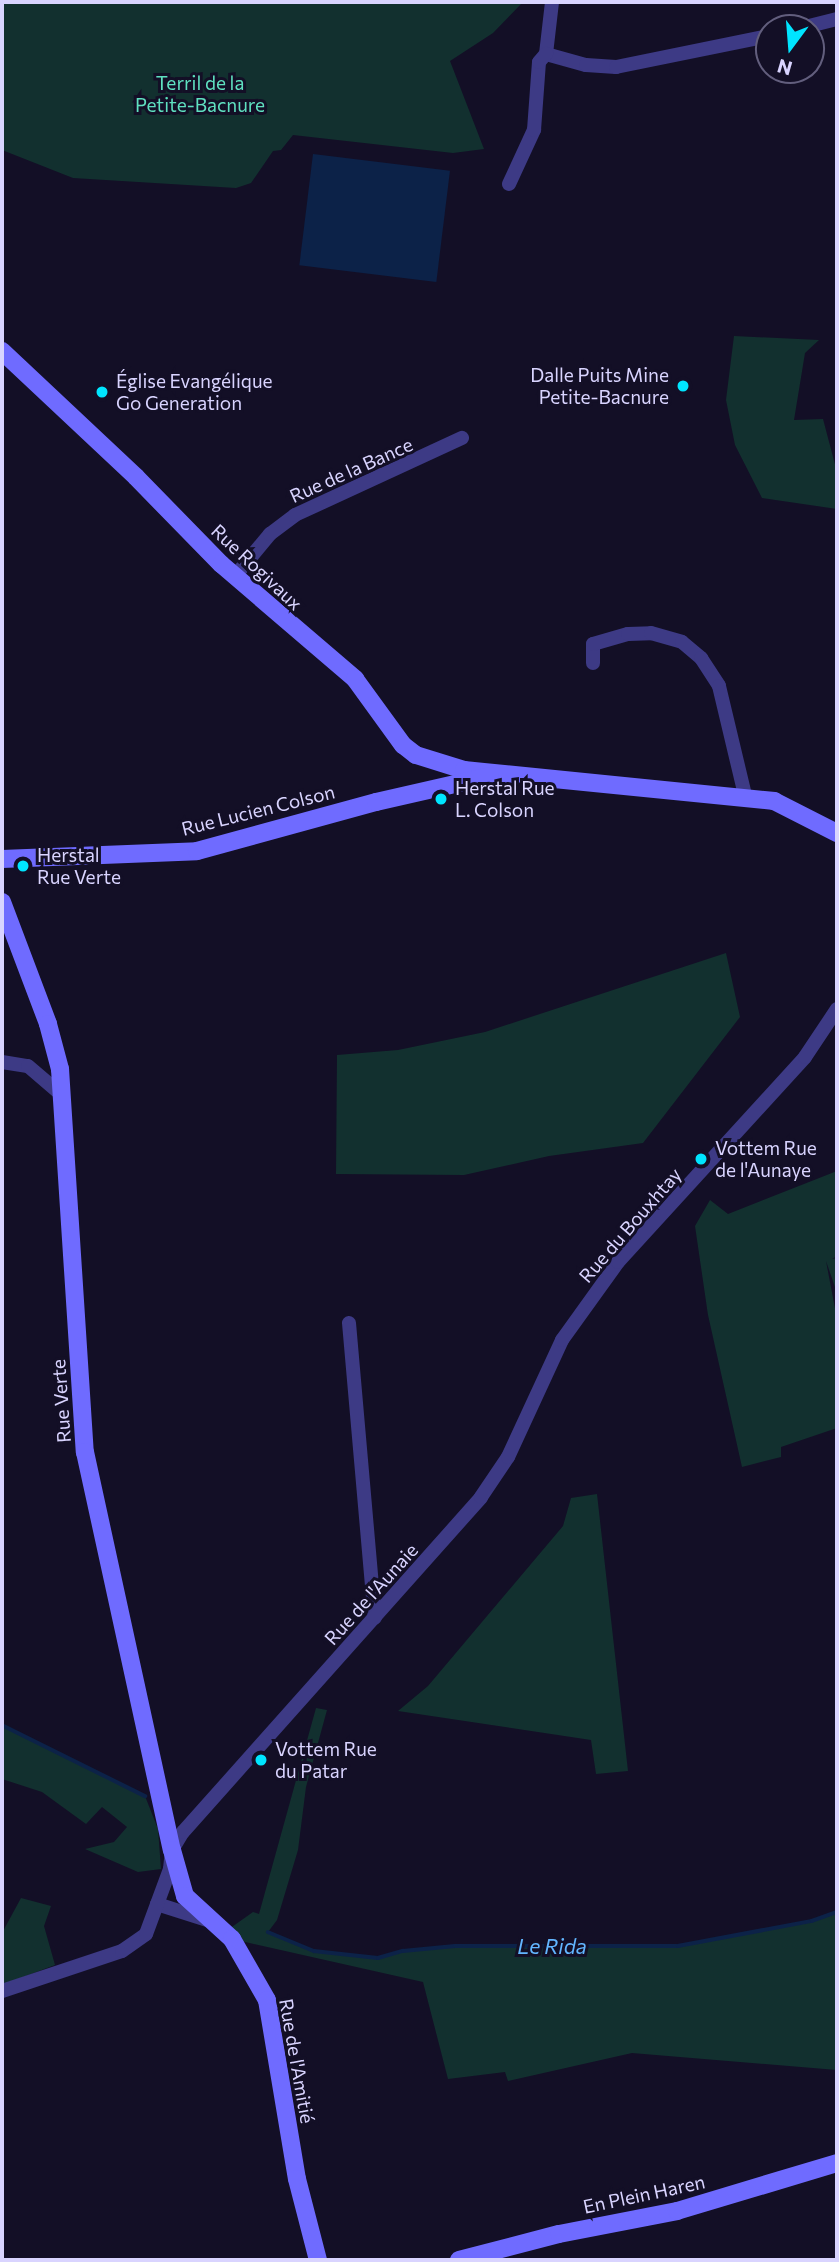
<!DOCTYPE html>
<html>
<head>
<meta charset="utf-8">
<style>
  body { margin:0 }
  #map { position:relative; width:839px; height:2262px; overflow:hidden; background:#130f26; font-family:Commissioner,sans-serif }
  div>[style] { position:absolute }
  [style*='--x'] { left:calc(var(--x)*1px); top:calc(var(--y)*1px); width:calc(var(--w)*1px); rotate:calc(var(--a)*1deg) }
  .green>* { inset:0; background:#12302f }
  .water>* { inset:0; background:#0c2248; transform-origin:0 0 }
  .stream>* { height:3.5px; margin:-1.75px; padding:0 1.75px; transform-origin:1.75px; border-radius:1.75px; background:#0c2248 }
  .street>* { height:14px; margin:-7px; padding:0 7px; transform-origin:7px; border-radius:7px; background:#3d3a85 }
  .secondary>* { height:18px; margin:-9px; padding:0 9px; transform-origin:9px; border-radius:9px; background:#6f6bff }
  .dots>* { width:19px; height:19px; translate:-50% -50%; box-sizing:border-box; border:4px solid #130f26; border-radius:50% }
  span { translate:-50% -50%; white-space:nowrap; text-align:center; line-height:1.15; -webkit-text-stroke:6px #130f26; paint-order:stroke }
  .park-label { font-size:19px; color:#5fe0c0 }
  .poi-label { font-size:19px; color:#d9d4ff }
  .right { translate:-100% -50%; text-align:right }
  .left { translate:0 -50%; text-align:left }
  .street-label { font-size:19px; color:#d9d4ff }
  .water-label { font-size:21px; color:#62b6ff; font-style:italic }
  .frame { position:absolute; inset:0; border:4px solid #d9d4ff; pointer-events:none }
  .north { position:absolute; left:755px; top:14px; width:70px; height:70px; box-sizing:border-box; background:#130f26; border:2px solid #625e7d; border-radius:50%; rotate:196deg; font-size:19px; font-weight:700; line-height:28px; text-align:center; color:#d9d4ff }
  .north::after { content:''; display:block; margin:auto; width:24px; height:32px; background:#00e5ff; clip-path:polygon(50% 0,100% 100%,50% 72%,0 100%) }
</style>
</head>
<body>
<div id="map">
  <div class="green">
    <div style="clip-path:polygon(2px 2px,523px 2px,493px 33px,450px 61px,484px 149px,453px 153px,293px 135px,281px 150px,273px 151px,251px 183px,236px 188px,73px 178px,2px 150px)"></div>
    <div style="clip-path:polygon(734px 336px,819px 340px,805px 353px,794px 420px,823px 419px,837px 472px,837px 509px,762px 498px,735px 445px,726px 400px)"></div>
    <div style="clip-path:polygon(726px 953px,740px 1017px,643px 1143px,549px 1156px,464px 1175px,336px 1174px,337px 1055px,398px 1050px,485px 1032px)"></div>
    <div style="clip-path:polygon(837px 1171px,837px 1256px,832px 1259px,837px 1258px,837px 1293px,826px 1261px,837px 1319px,837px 1428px,781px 1447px,781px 1457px,742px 1467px,708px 1315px,695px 1226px,710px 1200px,728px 1214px)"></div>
    <div style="clip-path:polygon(597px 1494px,628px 1771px,596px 1774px,591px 1740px,398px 1711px,428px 1686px,563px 1526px,571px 1498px)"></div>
    <div style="clip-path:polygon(316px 1708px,327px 1710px,306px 1787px,298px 1850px,277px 1920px,268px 1932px,314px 1951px,378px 1958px,403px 1951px,455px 1946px,678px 1946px,812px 1921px,837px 1912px,837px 2070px,632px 2053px,508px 2081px,505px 2072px,448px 2079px,423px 1982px,241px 1941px,229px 1929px,253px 1912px,259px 1914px)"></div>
    <div style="clip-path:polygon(2px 1725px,145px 1796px,158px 1829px,161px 1869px,138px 1872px,85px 1849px,114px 1842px,127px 1827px,102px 1807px,86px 1824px,42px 1792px,2px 1779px)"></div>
    <div style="clip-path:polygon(21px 1898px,51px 1906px,44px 1926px,55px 1965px,2px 1985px,2px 1933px)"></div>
  </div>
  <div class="water">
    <div style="left:313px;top:154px;width:138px;height:112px;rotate:7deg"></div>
  </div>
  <div class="stream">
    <div style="--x:2;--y:1725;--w:160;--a:26.4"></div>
    <div style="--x:268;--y:1932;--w:50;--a:22.4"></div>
    <div style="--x:314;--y:1951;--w:64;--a:6.2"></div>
    <div style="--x:378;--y:1958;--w:26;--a:-16"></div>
    <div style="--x:403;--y:1951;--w:52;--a:-5.5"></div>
    <div style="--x:455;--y:1946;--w:223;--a:0"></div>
    <div style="--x:678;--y:1946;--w:136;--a:-10.6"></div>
    <div style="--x:812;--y:1921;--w:27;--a:-20"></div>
  </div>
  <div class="street">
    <div style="--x:801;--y:28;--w:37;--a:-14"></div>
    <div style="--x:546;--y:54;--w:41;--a:15.4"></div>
    <div style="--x:586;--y:65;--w:30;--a:4"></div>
    <div style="--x:616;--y:67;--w:156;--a:-11.5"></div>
    <div style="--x:546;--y:54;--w:52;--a:-83.4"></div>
    <div style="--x:509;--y:184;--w:60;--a:-65.2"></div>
    <div style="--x:534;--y:130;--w:68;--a:-85.8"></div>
    <div style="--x:539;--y:62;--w:11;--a:-49"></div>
    <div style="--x:235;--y:576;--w:55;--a:-50.2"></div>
    <div style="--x:270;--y:534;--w:31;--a:-37"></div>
    <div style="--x:295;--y:515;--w:184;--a:-24.8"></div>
    <div style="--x:593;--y:663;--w:19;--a:-90"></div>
    <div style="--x:593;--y:644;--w:36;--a:-16"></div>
    <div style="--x:628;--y:634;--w:23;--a:-2"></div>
    <div style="--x:651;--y:633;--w:32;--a:16"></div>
    <div style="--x:682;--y:642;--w:25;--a:40"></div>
    <div style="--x:701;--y:658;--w:33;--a:57"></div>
    <div style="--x:719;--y:686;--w:112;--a:76.6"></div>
    <div style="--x:2;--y:1062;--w:26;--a:9"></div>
    <div style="--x:28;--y:1066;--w:46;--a:40.6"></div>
    <div style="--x:349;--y:1323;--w:296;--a:85"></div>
    <div style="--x:157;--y:1904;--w:52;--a:17.7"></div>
    <div style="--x:2;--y:1991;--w:126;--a:-18.4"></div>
    <div style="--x:122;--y:1951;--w:29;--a:-35"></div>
    <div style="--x:146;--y:1934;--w:69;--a:-69.7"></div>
    <div style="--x:170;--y:1869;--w:19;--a:-84"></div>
    <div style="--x:172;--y:1850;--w:21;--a:-59"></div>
    <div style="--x:183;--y:1832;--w:448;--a:-48.3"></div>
    <div style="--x:481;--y:1497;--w:48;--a:-56"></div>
    <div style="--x:508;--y:1457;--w:129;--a:-65.2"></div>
    <div style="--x:562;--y:1340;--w:96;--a:-54.3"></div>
    <div style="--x:618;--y:1262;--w:277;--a:-47.6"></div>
    <div style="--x:805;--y:1057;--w:58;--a:-56.3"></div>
  </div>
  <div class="secondary">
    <div style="--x:2;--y:351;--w:184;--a:43.2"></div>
    <div style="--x:136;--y:477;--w:122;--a:45.7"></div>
    <div style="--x:221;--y:564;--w:177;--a:40.6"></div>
    <div style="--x:355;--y:679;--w:82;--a:54"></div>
    <div style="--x:403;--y:745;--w:16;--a:38"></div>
    <div style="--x:416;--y:755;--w:50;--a:17.4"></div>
    <div style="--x:464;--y:770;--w:312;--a:5.7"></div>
    <div style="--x:774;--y:801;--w:71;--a:26.9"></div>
    <div style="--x:2;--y:859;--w:195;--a:-2.3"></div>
    <div style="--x:197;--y:851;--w:186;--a:-15.3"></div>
    <div style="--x:376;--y:802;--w:117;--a:-12.8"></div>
    <div style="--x:2;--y:902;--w:130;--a:69.3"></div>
    <div style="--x:48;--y:1024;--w:47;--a:75.1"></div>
    <div style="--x:60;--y:1069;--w:384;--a:86.3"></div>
    <div style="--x:85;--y:1452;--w:407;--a:77.7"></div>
    <div style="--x:172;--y:1850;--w:48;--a:74.2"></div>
    <div style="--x:185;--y:1896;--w:64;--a:42.5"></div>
    <div style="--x:232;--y:1939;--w:70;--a:60.2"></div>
    <div style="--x:267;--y:2000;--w:181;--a:80.5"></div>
    <div style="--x:297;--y:2179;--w:84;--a:75.5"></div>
    <div style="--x:459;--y:2260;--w:103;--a:-14.6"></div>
    <div style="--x:559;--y:2234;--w:120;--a:-11"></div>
    <div style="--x:677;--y:2211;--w:167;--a:-16.7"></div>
  </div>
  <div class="dots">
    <div style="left:683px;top:386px;background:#00e5ff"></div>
    <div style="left:102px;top:392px;background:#00e5ff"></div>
    <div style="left:441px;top:799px;background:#00e5ff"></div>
    <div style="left:23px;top:866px;background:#00e5ff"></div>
    <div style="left:701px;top:1159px;background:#00e5ff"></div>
    <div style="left:261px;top:1760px;background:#00e5ff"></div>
  </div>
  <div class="park-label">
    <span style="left:200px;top:94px">Terril de la<br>Petite-Bacnure</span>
  </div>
  <div class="poi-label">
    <span class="right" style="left:669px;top:386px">Dalle Puits Mine<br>Petite-Bacnure</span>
    <span class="left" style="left:116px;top:392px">Église Evangélique<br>Go Generation</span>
    <span class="left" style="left:455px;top:799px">Herstal Rue<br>L. Colson</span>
    <span class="left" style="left:37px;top:866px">Herstal<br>Rue Verte</span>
    <span class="left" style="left:715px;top:1159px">Vottem Rue<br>de l'Aunaye</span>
    <span class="left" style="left:275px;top:1760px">Vottem Rue<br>du Patar</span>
  </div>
  <div class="street-label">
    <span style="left:351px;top:470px;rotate:-24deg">Rue de la Bance</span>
    <span style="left:257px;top:567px;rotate:43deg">Rue Rogivaux</span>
    <span style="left:258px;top:810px;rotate:-14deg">Rue Lucien Colson</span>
    <span style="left:630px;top:1225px;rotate:-49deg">Rue du Bouxhtay</span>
    <span style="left:61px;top:1401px;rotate:-94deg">Rue Verte</span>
    <span style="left:371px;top:1594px;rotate:-48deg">Rue de l'Aunaie</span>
    <span style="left:297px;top:2061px;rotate:80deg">Rue de l'Amitié</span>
    <span style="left:644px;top:2194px;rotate:-12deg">En Plein Haren</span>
  </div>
  <div class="water-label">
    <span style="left:552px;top:1946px">Le Rida</span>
  </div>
  <div class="frame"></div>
  <div class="north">N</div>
</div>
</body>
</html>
